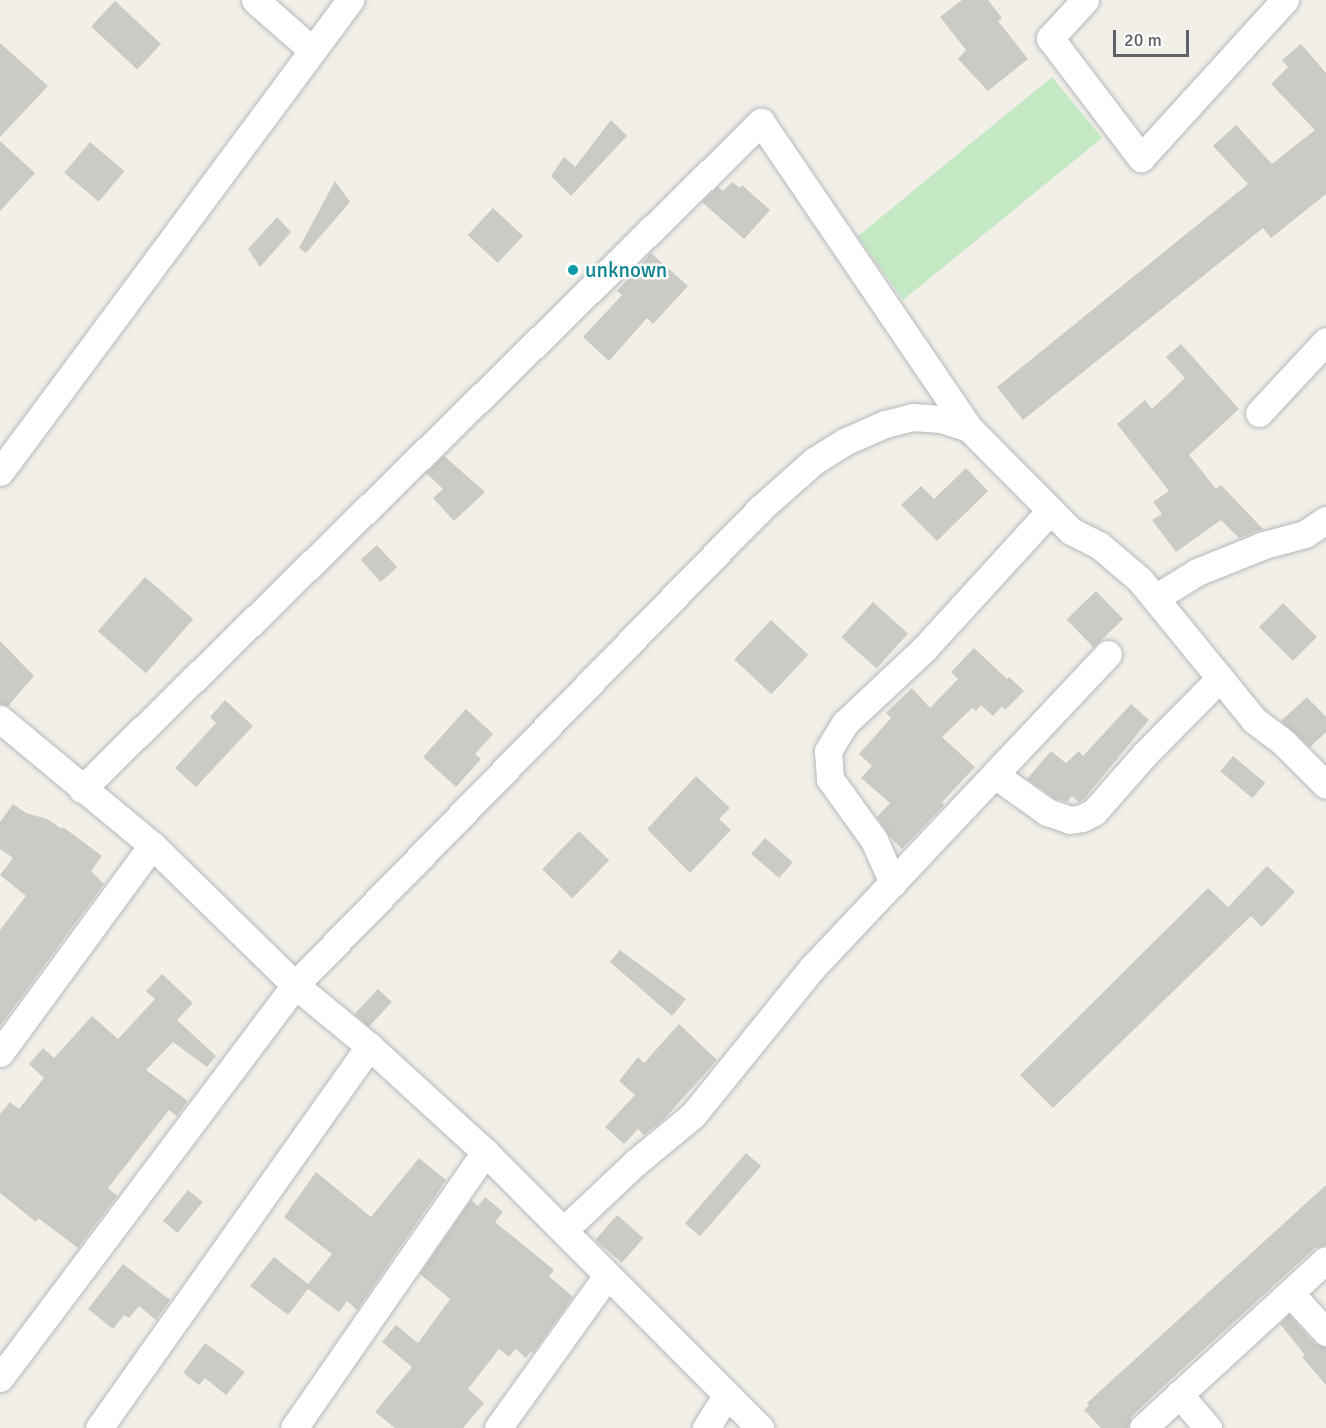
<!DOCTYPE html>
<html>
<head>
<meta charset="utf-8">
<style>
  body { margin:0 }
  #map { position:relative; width:1326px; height:1428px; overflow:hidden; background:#f1efe8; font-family:Signika,sans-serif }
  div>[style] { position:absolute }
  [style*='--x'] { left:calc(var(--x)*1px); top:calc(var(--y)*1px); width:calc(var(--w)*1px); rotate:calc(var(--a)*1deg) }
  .green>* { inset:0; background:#c5e8c5 }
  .building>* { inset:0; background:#cccac5; transform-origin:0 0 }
  .roads { filter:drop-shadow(0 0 2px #b5b8bc) drop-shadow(0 0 2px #b5b8bc) }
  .minor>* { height:27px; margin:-13.5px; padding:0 13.5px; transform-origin:13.5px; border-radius:13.5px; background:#fff }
  .dots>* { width:16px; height:16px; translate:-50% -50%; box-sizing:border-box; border:3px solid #fff; border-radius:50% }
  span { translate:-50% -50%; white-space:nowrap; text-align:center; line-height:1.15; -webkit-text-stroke:5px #fff; paint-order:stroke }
  .culture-label { font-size:21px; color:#0d838f }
  .left { translate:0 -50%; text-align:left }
  .scale { position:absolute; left:1113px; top:30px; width:76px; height:27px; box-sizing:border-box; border:3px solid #5f6368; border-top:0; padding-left:8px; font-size:18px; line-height:21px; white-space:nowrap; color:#5f6368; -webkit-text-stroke:4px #fff; paint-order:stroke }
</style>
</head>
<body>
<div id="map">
  <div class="green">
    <div style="clip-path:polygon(1052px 77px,1102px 138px,903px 300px,853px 230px,858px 236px)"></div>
  </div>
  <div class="building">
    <div style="clip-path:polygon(962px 0,988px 0,1002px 18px,998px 21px,1028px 59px,988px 91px,958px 59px,966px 50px,940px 17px)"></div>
    <div style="left:115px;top:1px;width:63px;height:35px;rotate:43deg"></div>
    <div style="clip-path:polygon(0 43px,48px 86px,0 137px)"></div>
    <div style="clip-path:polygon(1301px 44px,1326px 73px,1326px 194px,1271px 238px,1263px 228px,1023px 420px,997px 387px,1248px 184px,1213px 146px,1236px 125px,1272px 164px,1315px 130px,1271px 84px,1288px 67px,1282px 60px)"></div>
    <div style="clip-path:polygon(611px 120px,627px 136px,571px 196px,551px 176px,564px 157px,575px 167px)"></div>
    <div style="clip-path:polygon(0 141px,35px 173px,0 211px)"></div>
    <div style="left:90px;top:142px;width:45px;height:40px;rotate:40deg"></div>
    <div style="clip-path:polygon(335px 181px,350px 202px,306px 253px,299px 248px)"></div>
    <div style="clip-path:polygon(732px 182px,740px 188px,742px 185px,770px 210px,744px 239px,702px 202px,718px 187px,723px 191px)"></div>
    <div style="left:493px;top:208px;width:41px;height:37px;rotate:43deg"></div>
    <div style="clip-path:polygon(277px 217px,291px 232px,260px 267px,248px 249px)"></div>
    <div style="clip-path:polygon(651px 253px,688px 286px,653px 324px,647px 318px,609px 361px,583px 337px,622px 295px,617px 291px)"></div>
    <div style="clip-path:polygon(1181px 344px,1239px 409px,1189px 455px,1216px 489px,1221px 485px,1263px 529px,1239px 538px,1221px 520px,1176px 552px,1152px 520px,1162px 514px,1153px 502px,1169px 491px,1117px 424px,1145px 400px,1152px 409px,1185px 378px,1166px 357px)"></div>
    <div style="clip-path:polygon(444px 456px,485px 492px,454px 521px,433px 498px,443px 489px,426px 473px)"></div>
    <div style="clip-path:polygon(966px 468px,988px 491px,937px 541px,901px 505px,921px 486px,934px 499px)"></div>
    <div style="left:377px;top:545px;width:30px;height:22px;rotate:48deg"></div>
    <div style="left:145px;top:577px;width:64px;height:72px;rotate:41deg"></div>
    <div style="left:1096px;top:591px;width:39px;height:41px;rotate:46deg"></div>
    <div style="left:873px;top:602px;width:47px;height:47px;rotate:42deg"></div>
    <div style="left:1283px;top:603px;width:48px;height:34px;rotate:45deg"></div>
    <div style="left:771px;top:620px;width:51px;height:54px;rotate:43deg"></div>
    <div style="clip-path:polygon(0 641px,34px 676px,8px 706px,0 704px)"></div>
    <div style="clip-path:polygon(974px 648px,1007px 679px,1009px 677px,1024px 691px,1005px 710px,1002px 706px,993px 716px,981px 705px,976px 711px,972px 708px,942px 737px,975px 767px,942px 802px,944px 805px,902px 849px,890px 837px,877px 817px,890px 803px,861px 778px,872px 766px,859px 754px,891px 718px,886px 713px,912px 688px,930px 708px,958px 679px,951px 672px)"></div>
    <div style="clip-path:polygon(1307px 697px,1326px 717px,1326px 732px,1310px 747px,1281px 721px)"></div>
    <div style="clip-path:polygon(225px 700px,253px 726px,196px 787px,175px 768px,216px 723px,210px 717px)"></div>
    <div style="clip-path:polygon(1131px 704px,1149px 720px,1084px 799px,1079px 802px,1072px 796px,1067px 802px,1054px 798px,1027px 779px,1051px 751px,1066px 763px,1079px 751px,1083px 756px)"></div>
    <div style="clip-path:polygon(466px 709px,493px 734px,475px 754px,481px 759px,456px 787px,423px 757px)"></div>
    <div style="left:1233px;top:756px;width:42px;height:20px;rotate:40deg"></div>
    <div style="clip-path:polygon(696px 776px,730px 808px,719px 819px,731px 830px,690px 873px,647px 829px)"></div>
    <div style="clip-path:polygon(13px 804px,26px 813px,47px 819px,62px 829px,63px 827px,102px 856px,91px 871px,104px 884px,0 1026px,0 930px,26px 896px,0 875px,13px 858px,0 849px,0 822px)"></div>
    <div style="left:579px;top:831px;width:42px;height:53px;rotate:44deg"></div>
    <div style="left:765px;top:838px;width:37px;height:21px;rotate:41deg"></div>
    <div style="clip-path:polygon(1267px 866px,1295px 892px,1262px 927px,1251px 916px,1053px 1108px,1020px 1075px,1208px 888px,1228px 907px)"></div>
    <div style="clip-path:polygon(620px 950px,686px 999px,672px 1016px,610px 962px)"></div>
    <div style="clip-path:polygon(162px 974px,193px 1003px,177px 1020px,216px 1056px,207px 1067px,173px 1042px,146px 1070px,188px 1101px,177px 1116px,169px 1110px,108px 1188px,117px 1196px,78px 1248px,38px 1218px,36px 1222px,0 1193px,0 1114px,10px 1102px,19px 1109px,44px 1078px,29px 1064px,43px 1048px,54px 1058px,92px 1016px,118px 1039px,155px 999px,146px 991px)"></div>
    <div style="left:378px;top:989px;width:19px;height:34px;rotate:43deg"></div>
    <div style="clip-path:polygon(679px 1024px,717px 1060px,664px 1119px,644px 1135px,638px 1129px,624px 1144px,605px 1127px,635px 1095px,619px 1081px,638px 1057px,644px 1063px)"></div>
    <div style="left:746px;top:1153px;width:20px;height:93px;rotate:41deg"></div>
    <div style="clip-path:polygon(419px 1158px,446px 1180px,357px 1310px,347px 1301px,339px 1312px,308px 1289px,288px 1315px,250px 1286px,274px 1257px,308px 1284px,332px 1254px,284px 1217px,316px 1172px,371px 1217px)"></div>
    <div style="clip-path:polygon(1326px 1185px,1326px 1245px,1315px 1248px,1168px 1382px,1132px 1416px,1128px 1428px,1101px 1428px,1084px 1410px,1089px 1405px,1087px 1403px)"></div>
    <div style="left:188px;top:1190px;width:19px;height:40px;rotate:39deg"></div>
    <div style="clip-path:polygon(485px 1197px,503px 1212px,495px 1222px,554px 1270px,549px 1276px,573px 1297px,533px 1353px,531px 1351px,526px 1358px,516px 1349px,509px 1357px,499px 1349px,468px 1389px,484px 1403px,463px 1428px,395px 1428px,375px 1412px,412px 1367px,382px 1342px,396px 1325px,418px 1343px,450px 1299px,420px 1274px,471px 1200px,478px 1206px)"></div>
    <div style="left:617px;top:1215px;width:35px;height:33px;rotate:41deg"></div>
    <div style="clip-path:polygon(123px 1264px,170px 1300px,156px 1320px,139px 1306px,129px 1318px,124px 1315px,113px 1329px,88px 1309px)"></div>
    <div style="clip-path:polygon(1289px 1315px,1314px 1343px,1326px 1347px,1326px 1385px,1302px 1357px,1305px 1355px,1280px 1324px)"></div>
    <div style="clip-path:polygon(205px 1343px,245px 1372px,226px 1395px,205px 1378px,199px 1385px,183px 1373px)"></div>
  </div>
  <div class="roads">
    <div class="minor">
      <div style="--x:255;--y:0;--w:76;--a:41.3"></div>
      <div style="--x:1085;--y:0;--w:52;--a:132.6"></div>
      <div style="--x:1050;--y:38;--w:151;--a:52.8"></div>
      <div style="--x:1141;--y:158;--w:214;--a:-47.7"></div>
      <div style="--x:1259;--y:413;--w:98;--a:-47.1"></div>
      <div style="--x:0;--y:472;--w:588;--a:-53.44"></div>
      <div style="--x:1155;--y:598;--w:49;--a:-31.8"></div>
      <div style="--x:1197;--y:572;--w:72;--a:-21.9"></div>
      <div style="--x:1264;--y:545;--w:42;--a:-15"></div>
      <div style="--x:1305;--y:534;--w:25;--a:-34"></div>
      <div style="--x:0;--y:719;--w:197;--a:39.7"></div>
      <div style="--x:152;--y:845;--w:200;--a:44.4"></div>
      <div style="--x:295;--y:985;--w:96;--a:39.5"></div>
      <div style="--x:369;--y:1046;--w:157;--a:42.4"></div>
      <div style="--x:485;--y:1152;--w:390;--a:45.1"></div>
      <div style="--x:995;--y:775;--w:64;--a:35.4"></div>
      <div style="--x:1047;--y:812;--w:24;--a:19"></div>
      <div style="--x:1070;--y:820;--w:12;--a:-9"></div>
      <div style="--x:1082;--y:818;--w:13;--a:-27"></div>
      <div style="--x:1094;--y:812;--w:77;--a:-48.7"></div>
      <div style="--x:1145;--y:754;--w:107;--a:-45.4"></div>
      <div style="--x:82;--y:789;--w:952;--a:-44.49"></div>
      <div style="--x:761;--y:122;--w:370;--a:55.8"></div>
      <div style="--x:893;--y:883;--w:47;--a:-113.8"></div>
      <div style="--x:874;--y:840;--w:75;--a:-125.8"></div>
      <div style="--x:830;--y:779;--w:28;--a:-94"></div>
      <div style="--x:828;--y:751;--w:33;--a:-59"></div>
      <div style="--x:845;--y:723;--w:108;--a:-43.1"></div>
      <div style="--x:924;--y:649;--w:187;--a:-47.6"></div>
      <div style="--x:0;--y:1053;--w:258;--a:-53.8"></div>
      <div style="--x:564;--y:1230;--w:98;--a:-43.3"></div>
      <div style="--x:635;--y:1163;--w:75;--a:-39.6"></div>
      <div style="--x:693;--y:1115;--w:191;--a:-51"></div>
      <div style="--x:813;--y:967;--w:430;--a:-46.7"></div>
      <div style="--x:1291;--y:1294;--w:52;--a:47.4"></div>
      <div style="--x:0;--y:1378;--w:491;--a:-53.1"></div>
      <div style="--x:295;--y:985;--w:667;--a:-45.67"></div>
      <div style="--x:761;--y:508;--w:71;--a:-41.6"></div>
      <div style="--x:814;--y:461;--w:36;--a:-32"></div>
      <div style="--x:844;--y:442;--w:45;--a:-23.7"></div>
      <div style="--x:885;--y:424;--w:29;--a:-14"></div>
      <div style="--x:913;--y:417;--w:28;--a:4"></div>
      <div style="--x:941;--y:419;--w:29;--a:18"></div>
      <div style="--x:969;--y:428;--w:145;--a:45.3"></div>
      <div style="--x:1071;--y:531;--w:31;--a:27"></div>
      <div style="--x:1099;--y:545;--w:54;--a:40.5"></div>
      <div style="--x:1140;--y:580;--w:181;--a:50.8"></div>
      <div style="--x:1254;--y:720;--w:38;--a:37"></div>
      <div style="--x:1284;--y:743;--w:59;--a:45"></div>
      <div style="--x:1179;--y:1394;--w:45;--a:49.5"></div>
      <div style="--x:99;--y:1428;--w:468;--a:-54.7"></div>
      <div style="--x:294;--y:1428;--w:336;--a:-55.3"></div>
      <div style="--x:498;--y:1428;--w:187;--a:-54.4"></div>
      <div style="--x:706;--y:1428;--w:39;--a:-58"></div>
      <div style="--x:1143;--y:1428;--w:248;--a:-42.6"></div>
    </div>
  </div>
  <div class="dots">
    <div style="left:573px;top:270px;background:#0f9aa8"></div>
  </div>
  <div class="culture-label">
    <span class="left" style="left:585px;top:270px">unknown</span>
  </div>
  <div class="scale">20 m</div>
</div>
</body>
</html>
